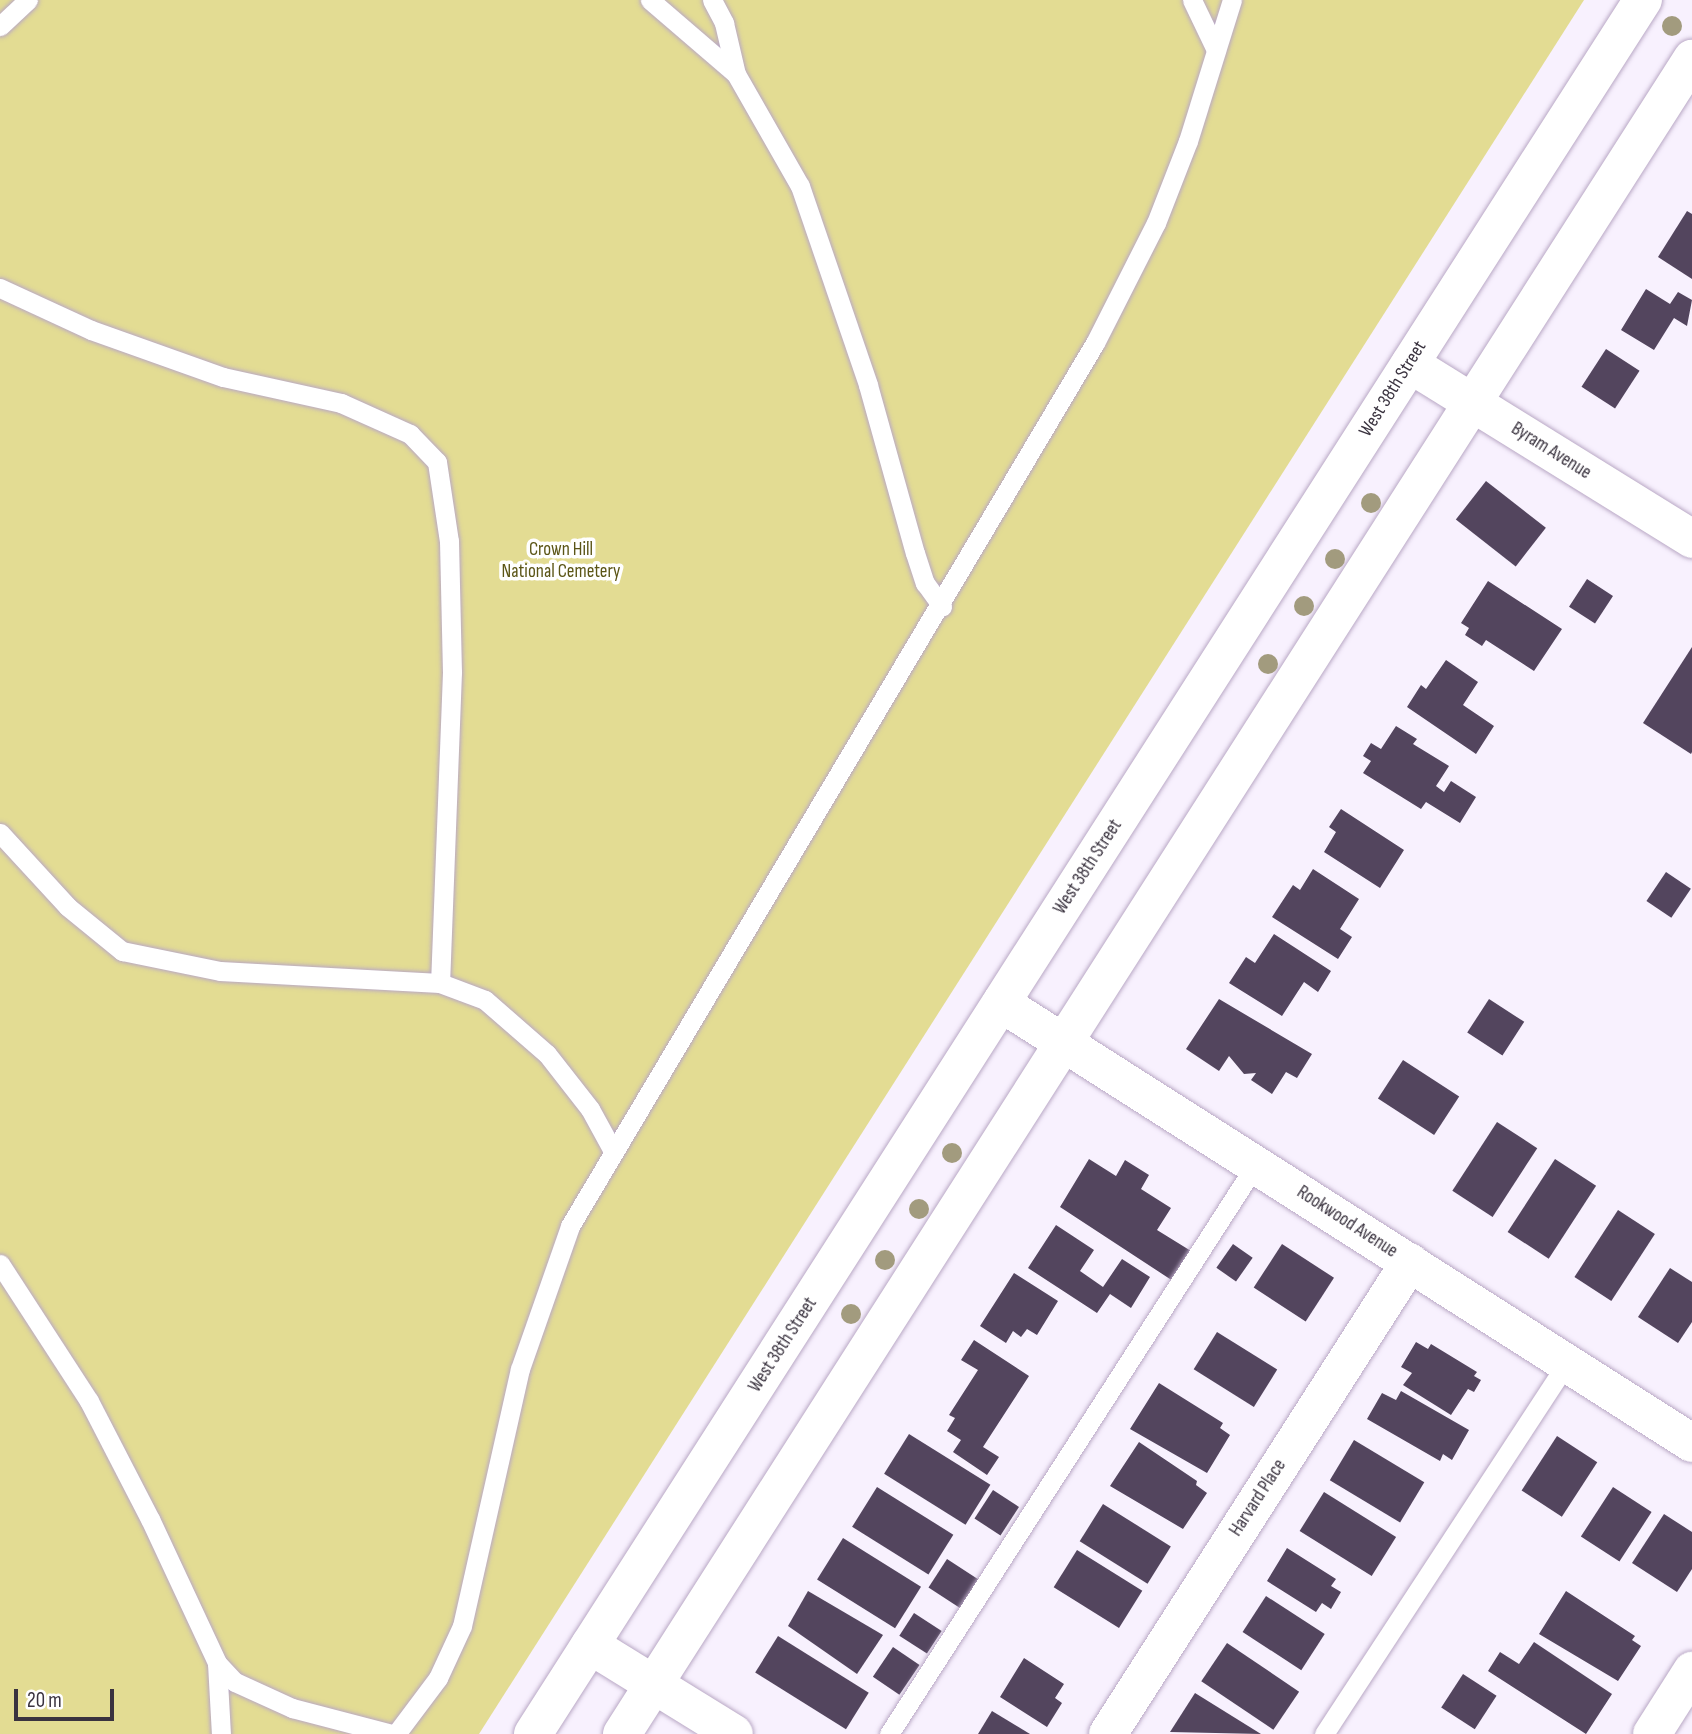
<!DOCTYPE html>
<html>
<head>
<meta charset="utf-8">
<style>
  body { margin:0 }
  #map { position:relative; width:1692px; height:1734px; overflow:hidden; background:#f8f1fe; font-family:"Sofia Sans Condensed",sans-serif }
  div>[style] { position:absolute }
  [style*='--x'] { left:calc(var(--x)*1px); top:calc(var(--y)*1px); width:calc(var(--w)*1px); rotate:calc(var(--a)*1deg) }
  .green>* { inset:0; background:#e3dc93 }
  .building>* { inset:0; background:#53455e; transform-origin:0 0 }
  .roads { filter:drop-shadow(0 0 2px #b9a8c5) drop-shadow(0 0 2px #b9a8c5) }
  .lane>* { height:19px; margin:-9.5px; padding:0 9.5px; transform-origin:9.5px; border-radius:9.5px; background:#fff }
  .street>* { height:38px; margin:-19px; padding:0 19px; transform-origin:19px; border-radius:19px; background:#fff }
  .primary>* { height:38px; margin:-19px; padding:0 19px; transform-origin:19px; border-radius:19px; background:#fff }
  .trees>* { width:20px; height:20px; margin:-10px; border-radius:50%; background:#a29b7e }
  span { translate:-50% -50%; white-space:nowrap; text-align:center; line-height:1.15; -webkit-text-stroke:7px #fff; paint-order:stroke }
  .street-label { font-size:19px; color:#3a333f }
  .park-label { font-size:19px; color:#5b5516 }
  .scale { position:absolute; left:14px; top:1689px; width:100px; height:32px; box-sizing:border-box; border:4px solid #3a333f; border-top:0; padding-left:9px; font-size:21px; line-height:24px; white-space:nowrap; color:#3a333f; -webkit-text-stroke:5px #fff; paint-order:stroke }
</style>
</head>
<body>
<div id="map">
  <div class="green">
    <div style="clip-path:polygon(0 0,1584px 0,479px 1734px,0 1734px)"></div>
  </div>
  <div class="building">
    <div style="clip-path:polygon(1687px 211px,1692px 214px,1692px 279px,1658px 257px)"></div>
    <div style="clip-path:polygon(1646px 289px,1670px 304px,1678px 292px,1692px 300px,1687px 326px,1674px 318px,1654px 350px,1621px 330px)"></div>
    <div style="left:1606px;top:349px;width:40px;height:45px;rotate:33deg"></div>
    <div style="left:1486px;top:481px;width:76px;height:49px;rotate:38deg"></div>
    <div style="left:1587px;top:579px;width:31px;height:33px;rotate:33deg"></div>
    <div style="clip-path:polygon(1488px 581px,1562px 629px,1534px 671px,1486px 640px,1482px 646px,1465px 635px,1469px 628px,1461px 623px)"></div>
    <div style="clip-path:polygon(1692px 647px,1692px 752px,1691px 754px,1643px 723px)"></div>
    <div style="clip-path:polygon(1446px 660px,1478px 682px,1463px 705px,1494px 726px,1476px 754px,1407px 707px,1421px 685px,1426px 689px)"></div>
    <div style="clip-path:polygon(1396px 726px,1417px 739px,1413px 744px,1449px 766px,1436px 786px,1444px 792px,1451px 781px,1476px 797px,1460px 823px,1426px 802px,1421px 809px,1363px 773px,1371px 761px,1363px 756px,1371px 743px,1381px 749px)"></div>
    <div style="clip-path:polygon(1341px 809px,1404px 850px,1380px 888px,1324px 852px,1336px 832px,1329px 827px)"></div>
    <div style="clip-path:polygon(1313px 869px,1359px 899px,1340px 929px,1352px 937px,1338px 959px,1272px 917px,1293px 885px,1300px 890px)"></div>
    <div style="left:1666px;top:872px;width:30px;height:35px;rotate:34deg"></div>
    <div style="clip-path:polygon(1274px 934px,1331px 971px,1318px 992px,1304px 982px,1282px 1016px,1229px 983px,1246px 957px,1255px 963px)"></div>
    <div style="clip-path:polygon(1219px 999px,1312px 1054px,1297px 1078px,1286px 1072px,1272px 1094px,1251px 1080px,1256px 1073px,1244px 1074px,1229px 1056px,1219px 1071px,1186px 1049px)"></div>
    <div style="left:1489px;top:999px;width:42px;height:40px;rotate:33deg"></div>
    <div style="left:1403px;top:1060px;width:67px;height:46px;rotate:33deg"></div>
    <div style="left:1497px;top:1122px;width:48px;height:82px;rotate:33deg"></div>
    <div style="clip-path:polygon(1089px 1159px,1116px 1176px,1125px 1160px,1149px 1175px,1141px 1189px,1171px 1208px,1157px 1230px,1191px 1251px,1173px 1281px,1060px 1207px)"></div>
    <div style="left:1555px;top:1159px;width:49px;height:87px;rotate:33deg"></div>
    <div style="left:1618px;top:1210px;width:44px;height:80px;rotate:33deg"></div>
    <div style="clip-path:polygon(1056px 1225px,1094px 1250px,1080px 1271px,1103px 1287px,1122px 1259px,1150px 1277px,1131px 1308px,1110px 1294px,1097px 1313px,1028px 1268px)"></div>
    <div style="left:1233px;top:1244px;width:24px;height:29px;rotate:35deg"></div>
    <div style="left:1282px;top:1244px;width:62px;height:52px;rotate:33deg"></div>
    <div style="clip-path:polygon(1670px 1268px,1692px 1282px,1692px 1322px,1678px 1343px,1638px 1317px)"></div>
    <div style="clip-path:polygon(1014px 1273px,1058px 1301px,1037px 1335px,1027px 1329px,1021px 1337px,1013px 1331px,1006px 1343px,980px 1326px)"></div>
    <div style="left:1217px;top:1332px;width:71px;height:44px;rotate:32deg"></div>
    <div style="clip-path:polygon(974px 1340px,1029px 1376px,983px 1447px,999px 1457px,987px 1475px,953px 1452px,961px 1440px,947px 1431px,955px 1418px,949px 1415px,978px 1370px,961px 1360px)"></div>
    <div style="clip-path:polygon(1416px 1342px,1428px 1349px,1431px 1344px,1477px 1372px,1474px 1376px,1481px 1380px,1474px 1392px,1468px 1389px,1451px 1415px,1403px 1385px,1412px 1373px,1401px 1367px)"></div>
    <div style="clip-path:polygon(1159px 1383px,1223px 1423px,1220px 1428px,1230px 1435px,1207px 1473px,1130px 1429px)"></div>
    <div style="clip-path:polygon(1401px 1391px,1469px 1430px,1452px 1460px,1443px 1454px,1440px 1461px,1367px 1419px,1382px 1393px,1396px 1400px)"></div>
    <div style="left:909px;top:1434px;width:96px;height:47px;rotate:32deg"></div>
    <div style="left:1557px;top:1436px;width:48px;height:65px;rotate:33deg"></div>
    <div style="left:1354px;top:1440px;width:82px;height:47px;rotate:31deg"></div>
    <div style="clip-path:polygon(1139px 1442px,1197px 1481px,1196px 1485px,1207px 1493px,1183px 1529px,1110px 1486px)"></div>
    <div style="left:877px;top:1487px;width:90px;height:47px;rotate:32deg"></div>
    <div style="left:1613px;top:1487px;width:46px;height:59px;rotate:33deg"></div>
    <div style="left:993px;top:1490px;width:31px;height:34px;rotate:33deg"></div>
    <div style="left:1324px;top:1492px;width:85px;height:46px;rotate:32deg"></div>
    <div style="left:1103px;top:1504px;width:80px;height:44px;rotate:32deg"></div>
    <div style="clip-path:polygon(1664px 1514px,1692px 1532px,1692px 1569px,1677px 1592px,1632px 1563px)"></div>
    <div style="left:843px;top:1538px;width:92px;height:49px;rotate:32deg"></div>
    <div style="clip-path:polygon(1287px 1548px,1336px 1579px,1331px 1586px,1341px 1592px,1331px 1609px,1322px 1603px,1316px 1612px,1267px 1581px)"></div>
    <div style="left:1077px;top:1550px;width:77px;height:44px;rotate:32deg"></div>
    <div style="left:947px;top:1559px;width:38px;height:34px;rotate:33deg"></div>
    <div style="clip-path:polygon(808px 1591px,883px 1635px,857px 1674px,788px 1626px)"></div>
    <div style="clip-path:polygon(1566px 1591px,1635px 1636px,1632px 1640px,1641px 1646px,1618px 1681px,1539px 1634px)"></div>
    <div style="left:1266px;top:1596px;width:70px;height:43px;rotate:33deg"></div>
    <div style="left:914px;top:1613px;width:33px;height:27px;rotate:33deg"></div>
    <div style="left:778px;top:1636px;width:107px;height:43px;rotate:32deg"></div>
    <div style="clip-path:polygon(1534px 1642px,1612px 1694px,1586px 1734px,1488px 1671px,1500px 1652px,1519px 1664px)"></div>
    <div style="left:1227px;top:1643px;width:87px;height:46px;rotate:34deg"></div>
    <div style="left:893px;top:1647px;width:32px;height:36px;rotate:34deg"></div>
    <div style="clip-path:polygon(1024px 1658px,1064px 1684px,1055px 1698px,1062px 1703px,1047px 1727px,1000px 1697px)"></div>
    <div style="left:1463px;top:1674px;width:40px;height:40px;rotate:33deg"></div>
    <div style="clip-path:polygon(1195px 1693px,1261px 1734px,1170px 1732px)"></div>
    <div style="clip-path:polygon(992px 1711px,1030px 1734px,978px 1734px)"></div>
  </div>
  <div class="roads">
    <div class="lane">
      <div style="--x:650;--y:0;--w:113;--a:40.7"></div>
      <div style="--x:736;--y:74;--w:129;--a:60.3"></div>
      <div style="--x:800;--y:186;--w:210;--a:71.1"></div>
      <div style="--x:868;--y:385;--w:174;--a:74.4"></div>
      <div style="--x:915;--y:553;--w:32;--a:72"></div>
      <div style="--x:925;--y:583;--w:29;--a:54"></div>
      <div style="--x:712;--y:0;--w:26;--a:62"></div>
      <div style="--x:724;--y:23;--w:52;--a:76.8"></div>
      <div style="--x:1192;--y:0;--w:55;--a:64.4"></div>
      <div style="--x:0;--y:26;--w:38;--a:-43"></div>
      <div style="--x:0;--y:288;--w:100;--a:24.8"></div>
      <div style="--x:91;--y:330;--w:140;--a:19.6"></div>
      <div style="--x:223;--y:377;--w:121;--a:12.4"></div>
      <div style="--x:341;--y:403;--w:76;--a:24.2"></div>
      <div style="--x:410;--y:434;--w:39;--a:46"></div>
      <div style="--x:437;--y:462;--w:80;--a:81.4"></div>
      <div style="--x:449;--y:541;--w:131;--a:88.7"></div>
      <div style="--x:452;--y:672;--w:311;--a:92.2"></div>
      <div style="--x:0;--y:833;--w:100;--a:47.4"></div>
      <div style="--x:68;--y:907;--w:70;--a:39.2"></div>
      <div style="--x:122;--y:951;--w:100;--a:11.5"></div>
      <div style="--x:220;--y:971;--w:220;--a:3.1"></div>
      <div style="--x:440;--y:983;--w:48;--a:20.7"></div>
      <div style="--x:485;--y:1000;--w:82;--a:41.1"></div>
      <div style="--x:547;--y:1054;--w:70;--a:52"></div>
      <div style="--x:590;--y:1109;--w:48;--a:61.3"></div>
      <div style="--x:0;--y:1264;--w:163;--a:57"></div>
      <div style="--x:89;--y:1401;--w:133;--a:62.7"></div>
      <div style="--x:150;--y:1519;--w:159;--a:65"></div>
      <div style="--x:217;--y:1663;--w:71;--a:86.8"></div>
      <div style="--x:217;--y:1663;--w:26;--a:47"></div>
      <div style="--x:235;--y:1682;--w:63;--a:24.5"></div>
      <div style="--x:292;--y:1708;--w:103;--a:14.6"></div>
      <div style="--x:396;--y:1734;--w:70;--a:-53.1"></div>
      <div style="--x:438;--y:1678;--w:57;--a:-65.2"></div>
      <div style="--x:462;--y:1626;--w:263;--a:-77.3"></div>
      <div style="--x:520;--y:1369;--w:151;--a:-70.7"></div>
      <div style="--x:570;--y:1226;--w:1027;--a:-59.27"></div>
      <div style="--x:1095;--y:343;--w:135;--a:-63.1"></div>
      <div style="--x:1156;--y:223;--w:88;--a:-68.7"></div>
      <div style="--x:1188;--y:141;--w:148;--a:-72.7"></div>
      <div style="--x:889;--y:1734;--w:678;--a:-57.22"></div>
      <div style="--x:1324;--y:1734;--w:443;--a:-56.8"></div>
    </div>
    <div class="street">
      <div style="--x:1410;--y:364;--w:332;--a:31.8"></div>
      <div style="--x:1001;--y:1003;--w:819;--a:32.49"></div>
      <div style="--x:590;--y:1645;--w:169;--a:31.7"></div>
      <div style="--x:1108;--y:1734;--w:560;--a:-57.39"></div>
      <div style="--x:1652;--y:1734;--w:75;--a:-57.6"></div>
    </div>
    <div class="primary">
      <div style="--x:533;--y:1734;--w:2059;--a:-57.38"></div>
      <div style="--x:622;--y:1734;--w:1988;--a:-57.43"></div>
    </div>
  </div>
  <div class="trees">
    <div style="left:1672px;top:26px"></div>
    <div style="left:1371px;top:503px"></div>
    <div style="left:1335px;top:559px"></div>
    <div style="left:1304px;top:606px"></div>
    <div style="left:1268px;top:664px"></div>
    <div style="left:952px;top:1153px"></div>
    <div style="left:919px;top:1209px"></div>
    <div style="left:885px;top:1260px"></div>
    <div style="left:851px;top:1314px"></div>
  </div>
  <div class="street-label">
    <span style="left:1393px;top:389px;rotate:-58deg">West 38th Street</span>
    <span style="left:1551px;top:451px;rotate:32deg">Byram Avenue</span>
    <span style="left:1088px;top:867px;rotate:-57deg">West 38th Street</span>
    <span style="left:1347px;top:1222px;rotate:33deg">Rookwood Avenue</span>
    <span style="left:783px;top:1345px;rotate:-57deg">West 38th Street</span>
    <span style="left:1258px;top:1498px;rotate:-57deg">Harvard Place</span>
  </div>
  <div class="park-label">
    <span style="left:561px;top:561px">Crown Hill<br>National Cemetery</span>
  </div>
  <div class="scale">20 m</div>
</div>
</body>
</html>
